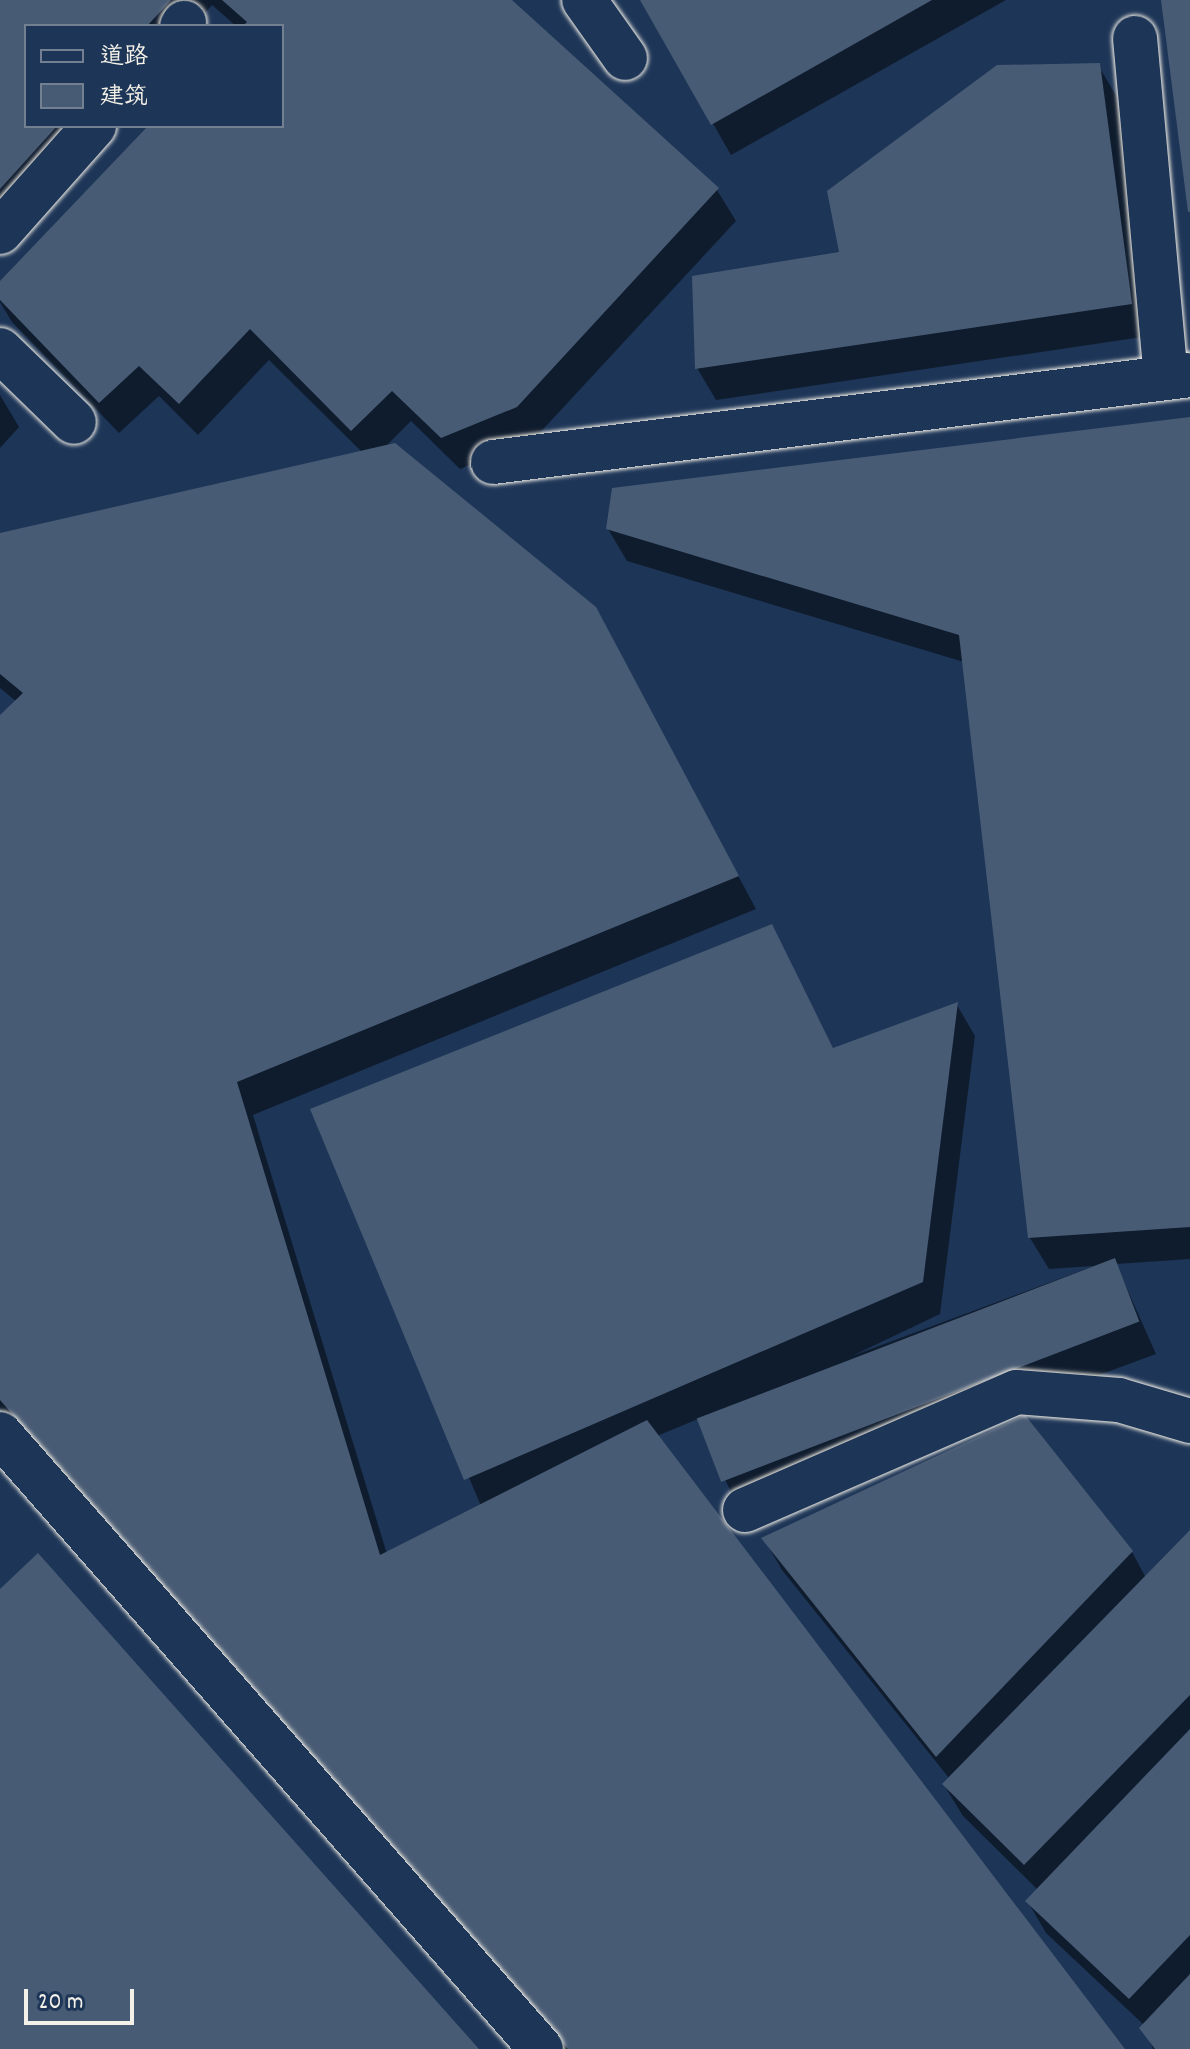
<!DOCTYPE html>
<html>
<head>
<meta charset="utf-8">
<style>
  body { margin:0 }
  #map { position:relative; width:1190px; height:2049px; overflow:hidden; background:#1d3557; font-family:Dekko,"LXGW WenKai TC",sans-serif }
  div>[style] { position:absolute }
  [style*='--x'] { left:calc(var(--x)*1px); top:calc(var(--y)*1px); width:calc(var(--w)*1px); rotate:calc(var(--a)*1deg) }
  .shadow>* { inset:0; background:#0007 }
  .building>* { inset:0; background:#485b74; transform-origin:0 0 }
  .roads { filter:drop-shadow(0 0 2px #f4f1e8) drop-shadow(0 0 2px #f4f1e8) }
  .minor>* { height:44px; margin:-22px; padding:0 22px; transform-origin:22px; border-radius:22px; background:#1d3557 }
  span { translate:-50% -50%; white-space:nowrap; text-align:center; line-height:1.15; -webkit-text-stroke:6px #1d3557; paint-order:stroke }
  .legend { position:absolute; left:24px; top:24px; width:260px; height:104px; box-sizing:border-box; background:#1d3557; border:2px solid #738091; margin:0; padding:10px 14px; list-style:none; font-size:24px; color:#f4f1e8 }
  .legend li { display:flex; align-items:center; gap:16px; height:40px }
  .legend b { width:40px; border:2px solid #738091 }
  .scale { position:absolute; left:24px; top:1989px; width:110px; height:36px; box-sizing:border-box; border:4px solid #f4f1e8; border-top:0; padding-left:10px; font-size:24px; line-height:28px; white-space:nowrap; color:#f4f1e8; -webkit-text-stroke:6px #1d3557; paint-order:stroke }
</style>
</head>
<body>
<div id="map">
  <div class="shadow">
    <div style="clip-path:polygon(0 0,509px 0,717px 190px,736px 221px,535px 438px,460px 469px,411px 421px,385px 447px,613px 642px,756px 909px,253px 1115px,387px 1554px,481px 1506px,313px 1110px,771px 927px,834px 1050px,957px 1005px,975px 1036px,940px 1314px,852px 1356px,1094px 1266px,1049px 1269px,1030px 1238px,964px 662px,627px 561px,608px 529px,1190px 419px,1190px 1259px,1116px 1264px,1156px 1354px,738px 1508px,698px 1419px,657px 1436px,1123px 2049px,560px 2049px,0 1409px,0 718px,17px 702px,0 688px,0 535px,362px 452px,269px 360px,198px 435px,159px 396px,119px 433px,12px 322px,0 302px,0 284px,150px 126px,282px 126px,282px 26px,236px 26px,212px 5px,194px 26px,26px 26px,26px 126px,103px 126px,0 241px)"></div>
    <div style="clip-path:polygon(642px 0,1006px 0,731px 155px)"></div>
    <div style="clip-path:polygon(1098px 65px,1117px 97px,1149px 336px,716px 400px,697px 368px,842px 254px)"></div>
    <div style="clip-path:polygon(0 395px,19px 427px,0 448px)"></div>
    <div style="clip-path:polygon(1190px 1533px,1190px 2049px,1153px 2049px,1144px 2025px,1046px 1933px,1028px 1902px,1039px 1891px,963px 1816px,944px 1785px,949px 1778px,782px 1570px,764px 1539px,1132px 1552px,1146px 1578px)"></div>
  </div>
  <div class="building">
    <div style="clip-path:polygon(0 0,171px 0,147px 26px,26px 26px,26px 126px,57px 126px,0 189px)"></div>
    <div style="clip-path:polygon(222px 0,512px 0,719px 188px,517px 407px,441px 438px,392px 391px,351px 431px,250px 329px,179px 404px,139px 366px,99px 403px,0 300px,0 281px,148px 126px,282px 126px,282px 26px,243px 26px,247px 22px)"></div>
    <div style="clip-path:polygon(640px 0,932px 0,711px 125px)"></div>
    <div style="clip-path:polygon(1161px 0,1190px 0,1190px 212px,1188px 212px)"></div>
    <div style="clip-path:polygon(1100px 63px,1132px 304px,695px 369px,692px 276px,839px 252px,827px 191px,997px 65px)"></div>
    <div style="clip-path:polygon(1190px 417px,1190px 1227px,1028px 1238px,959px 635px,606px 529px,612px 488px)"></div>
    <div style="clip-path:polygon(395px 443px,596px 607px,739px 876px,237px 1082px,380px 1555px,647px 1420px,1125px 2049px,568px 2049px,0 1400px,0 715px,23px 693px,0 674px,0 533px)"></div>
    <div style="clip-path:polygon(772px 924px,833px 1048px,958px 1002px,923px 1282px,464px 1480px,310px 1109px)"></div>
    <div style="left:1115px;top:1258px;width:68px;height:448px;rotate:69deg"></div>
    <div style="clip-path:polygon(1025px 1415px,1133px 1551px,936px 1757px,761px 1538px)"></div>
    <div style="clip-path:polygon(1190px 1530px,1190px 1695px,1024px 1865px,942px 1784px)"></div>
    <div style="clip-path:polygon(38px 1553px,479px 2049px,0 2049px,0 1589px)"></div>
    <div style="clip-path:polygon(1190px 1729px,1190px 1935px,1129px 1999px,1025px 1901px)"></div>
    <div style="clip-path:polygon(1190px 1974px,1190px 2049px,1155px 2049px,1139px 2028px)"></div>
  </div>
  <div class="roads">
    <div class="minor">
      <div style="--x:584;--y:0;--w:71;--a:54.7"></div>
      <div style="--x:182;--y:26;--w:4;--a:-56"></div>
      <div style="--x:1135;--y:38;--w:341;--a:84.8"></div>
      <div style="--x:0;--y:232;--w:142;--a:-48.4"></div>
      <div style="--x:0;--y:350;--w:103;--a:44.2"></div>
      <div style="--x:493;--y:462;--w:702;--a:-7.11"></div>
      <div style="--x:0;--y:1434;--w:819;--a:48.66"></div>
      <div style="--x:745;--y:1510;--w:296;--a:-23.5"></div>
      <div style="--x:1017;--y:1392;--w:102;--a:4.5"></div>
      <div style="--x:1119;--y:1400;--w:74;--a:16.5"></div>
    </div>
  </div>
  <ul class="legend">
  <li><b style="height:10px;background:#1d3557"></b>道路</li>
  <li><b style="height:22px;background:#485b74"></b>建筑</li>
  </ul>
  <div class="scale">20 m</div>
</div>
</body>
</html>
